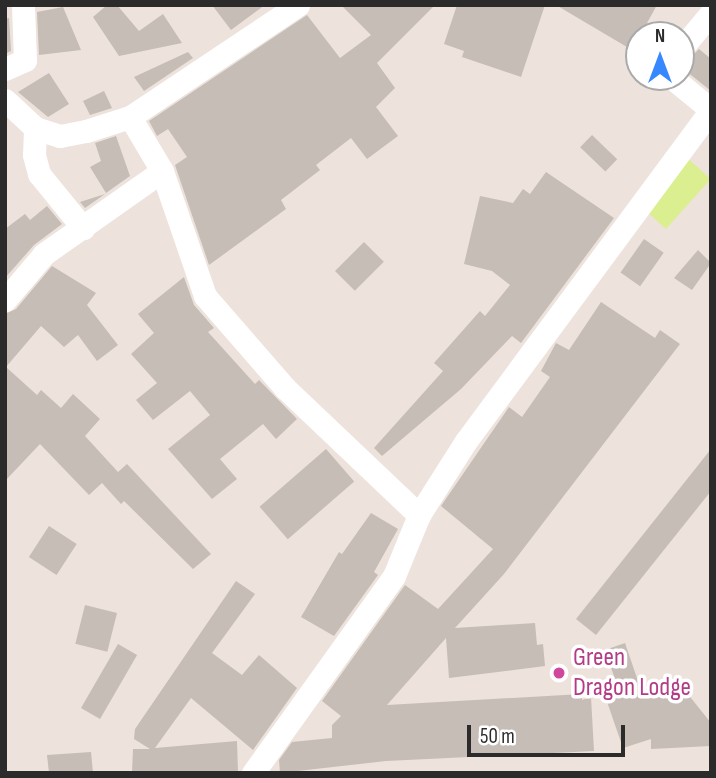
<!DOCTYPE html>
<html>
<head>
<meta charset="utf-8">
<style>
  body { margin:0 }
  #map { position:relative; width:716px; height:778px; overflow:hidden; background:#ede2dc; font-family:"Sofia Sans Condensed",sans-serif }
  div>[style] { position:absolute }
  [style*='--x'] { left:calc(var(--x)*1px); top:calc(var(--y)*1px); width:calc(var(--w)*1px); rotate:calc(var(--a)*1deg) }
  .pitch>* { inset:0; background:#dbef90; transform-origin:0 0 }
  .building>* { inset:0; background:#c6bdb7; transform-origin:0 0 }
  .minor>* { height:23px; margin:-11.5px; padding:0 11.5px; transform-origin:11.5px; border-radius:11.5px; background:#fff }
  .dots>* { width:19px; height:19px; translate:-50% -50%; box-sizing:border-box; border:4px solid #fff; border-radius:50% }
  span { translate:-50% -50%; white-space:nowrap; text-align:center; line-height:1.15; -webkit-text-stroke:7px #fff; paint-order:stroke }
  .hotel-label { font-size:26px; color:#b23c85 }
  .left { translate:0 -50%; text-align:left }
  .frame { position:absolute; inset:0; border:7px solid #2b2b2b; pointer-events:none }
  .north { position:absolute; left:625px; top:21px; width:70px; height:70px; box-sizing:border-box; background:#fff; border:2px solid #aaa; border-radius:50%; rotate:0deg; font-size:19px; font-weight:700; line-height:28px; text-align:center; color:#2b2b2b }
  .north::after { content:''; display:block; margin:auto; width:24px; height:32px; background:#3787ff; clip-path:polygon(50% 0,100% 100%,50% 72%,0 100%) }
  .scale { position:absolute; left:467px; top:725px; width:158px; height:32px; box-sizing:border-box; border:4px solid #2b2b2b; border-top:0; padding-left:9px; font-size:21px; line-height:24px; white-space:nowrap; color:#2b2b2b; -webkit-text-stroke:5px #fff; paint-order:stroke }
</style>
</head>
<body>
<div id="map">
  <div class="pitch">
    <div style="left:684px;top:155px;width:36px;height:67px;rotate:42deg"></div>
  </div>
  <div class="building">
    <div style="clip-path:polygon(107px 5px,117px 5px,139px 31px,163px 14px,182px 43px,119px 56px,93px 17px)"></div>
    <div style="clip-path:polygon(212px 5px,265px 5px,231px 30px)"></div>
    <div style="clip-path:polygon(341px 5px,435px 5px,377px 63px,395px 88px,376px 107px,398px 136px,367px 159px,351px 138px,316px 165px,320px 170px,281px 200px,286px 209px,209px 265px,175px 165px,187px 157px,168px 129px,157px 136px,149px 121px,307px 15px,340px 58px,371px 35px)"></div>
    <div style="clip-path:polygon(457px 5px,545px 5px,521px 77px,462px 57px,464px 51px,444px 44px)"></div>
    <div style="clip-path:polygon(556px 5px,657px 5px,632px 50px)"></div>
    <div style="clip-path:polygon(63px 7px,81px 50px,39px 55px,37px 12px)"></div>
    <div style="clip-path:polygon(9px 18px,11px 51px,5px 54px,5px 19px)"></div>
    <div style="clip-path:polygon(699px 49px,711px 59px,711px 91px,681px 67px)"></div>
    <div style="clip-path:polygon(188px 52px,193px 58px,144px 91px,134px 77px)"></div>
    <div style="clip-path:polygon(49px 73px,69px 104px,48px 117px,18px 92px)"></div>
    <div style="clip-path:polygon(104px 91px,112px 108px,90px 115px,83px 101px)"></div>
    <div style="left:592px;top:135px;width:35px;height:17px;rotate:44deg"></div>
    <div style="clip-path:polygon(116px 136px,130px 176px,106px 193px,90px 167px,101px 161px,95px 143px)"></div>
    <div style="clip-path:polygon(546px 172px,614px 218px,521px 343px,512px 336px,461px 389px,382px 456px,374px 448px,443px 371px,434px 363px,480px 311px,485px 316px,510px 285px,492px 271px,464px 264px,480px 196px,513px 203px,523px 189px,530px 194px)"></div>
    <div style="clip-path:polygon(105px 194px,85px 208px,80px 202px)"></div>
    <div style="clip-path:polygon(47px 206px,62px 224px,34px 245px,5px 278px,5px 229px,25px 214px,30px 220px)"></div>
    <div style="left:644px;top:239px;width:24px;height:41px;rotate:35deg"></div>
    <div style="left:364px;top:242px;width:28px;height:41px;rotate:45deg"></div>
    <div style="clip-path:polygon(698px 250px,711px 263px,692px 290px,674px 278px)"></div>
    <div style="clip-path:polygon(52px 266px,96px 293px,87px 305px,118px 345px,97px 361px,78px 335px,64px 347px,41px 326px,6px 367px,37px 395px,41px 390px,61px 408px,73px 394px,100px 419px,85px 436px,118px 472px,127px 464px,211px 554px,193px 569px,124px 501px,121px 504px,102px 483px,89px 495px,40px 444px,5px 481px,5px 314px,16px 309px)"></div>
    <div style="clip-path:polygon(184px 277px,194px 305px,214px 328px,208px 332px,255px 384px,259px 380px,297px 419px,276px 439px,263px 424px,220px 459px,237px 479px,212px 499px,168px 449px,210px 415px,190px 391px,153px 420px,136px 400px,157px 383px,131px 354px,154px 333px,138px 314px)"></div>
    <div style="clip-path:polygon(601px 302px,655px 338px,660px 330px,680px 344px,504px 574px,455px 628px,535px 623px,537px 645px,543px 644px,545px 666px,449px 678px,446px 638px,387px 705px,582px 694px,582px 700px,591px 697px,594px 751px,386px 761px,280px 773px,279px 760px,292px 742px,332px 738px,332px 725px,341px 716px,322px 701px,405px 585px,438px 609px,493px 549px,441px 506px,509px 407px,522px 417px,550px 377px,541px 371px,556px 343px,569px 350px)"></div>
    <div style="left:326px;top:449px;width:43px;height:88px;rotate:49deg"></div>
    <div style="clip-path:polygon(711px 449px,711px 491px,596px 635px,576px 619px)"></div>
    <div style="clip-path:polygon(371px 513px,398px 529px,374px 572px,378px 575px,334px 636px,301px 617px,339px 552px,342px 554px)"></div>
    <div style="left:49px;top:526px;width:33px;height:37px;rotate:33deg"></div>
    <div style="clip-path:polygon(236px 581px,255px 594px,212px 653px,242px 675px,259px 655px,297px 688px,253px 750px,191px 698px,155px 748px,237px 741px,238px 773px,132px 773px,133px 749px,150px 749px,134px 739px,135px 729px)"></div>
    <div style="left:85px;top:605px;width:33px;height:40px;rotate:14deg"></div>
    <div style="clip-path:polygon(625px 643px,639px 684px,679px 683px,711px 723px,711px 746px,651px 749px,651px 739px,623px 748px,604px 693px,618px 688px,605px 650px)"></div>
    <div style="left:118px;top:644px;width:22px;height:74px;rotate:30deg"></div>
    <div style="clip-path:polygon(91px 752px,93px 773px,49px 773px,47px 755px)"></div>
  </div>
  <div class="minor">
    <div style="--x:681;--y:49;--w:47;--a:-50.2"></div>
    <div style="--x:5;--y:69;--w:22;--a:-24"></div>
    <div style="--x:25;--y:60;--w:55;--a:-92.1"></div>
    <div style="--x:5;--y:100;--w:41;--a:43"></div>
    <div style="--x:35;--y:128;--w:26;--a:18"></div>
    <div style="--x:60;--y:136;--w:26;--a:-11"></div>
    <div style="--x:86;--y:131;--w:46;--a:-17.7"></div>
    <div style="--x:130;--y:117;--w:202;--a:-33.7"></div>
    <div style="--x:130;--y:117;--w:63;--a:59.3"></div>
    <div style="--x:162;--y:171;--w:132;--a:71"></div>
    <div style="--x:205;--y:296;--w:122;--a:49"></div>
    <div style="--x:285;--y:388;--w:185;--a:43.5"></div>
    <div style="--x:35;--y:128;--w:27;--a:92"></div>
    <div style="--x:34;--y:155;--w:20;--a:75"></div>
    <div style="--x:39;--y:174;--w:70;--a:50.8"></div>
    <div style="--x:5;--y:300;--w:60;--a:-49.7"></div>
    <div style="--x:44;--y:254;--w:144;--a:-35.1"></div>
    <div style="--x:253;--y:773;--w:242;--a:-54.4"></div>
    <div style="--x:394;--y:576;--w:66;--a:-67.7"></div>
    <div style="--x:419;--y:515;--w:88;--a:-57.6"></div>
    <div style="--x:466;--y:441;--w:407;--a:-53.5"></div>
    <div style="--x:708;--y:114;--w:6;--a:-81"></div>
    <div style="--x:709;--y:108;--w:49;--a:-140.8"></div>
  </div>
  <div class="dots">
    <div style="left:559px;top:673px;background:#d1479c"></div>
  </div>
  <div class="hotel-label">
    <span class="left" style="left:573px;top:673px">Green<br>Dragon Lodge</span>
  </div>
  <div class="frame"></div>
  <div class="north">N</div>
  <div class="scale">50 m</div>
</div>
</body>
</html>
